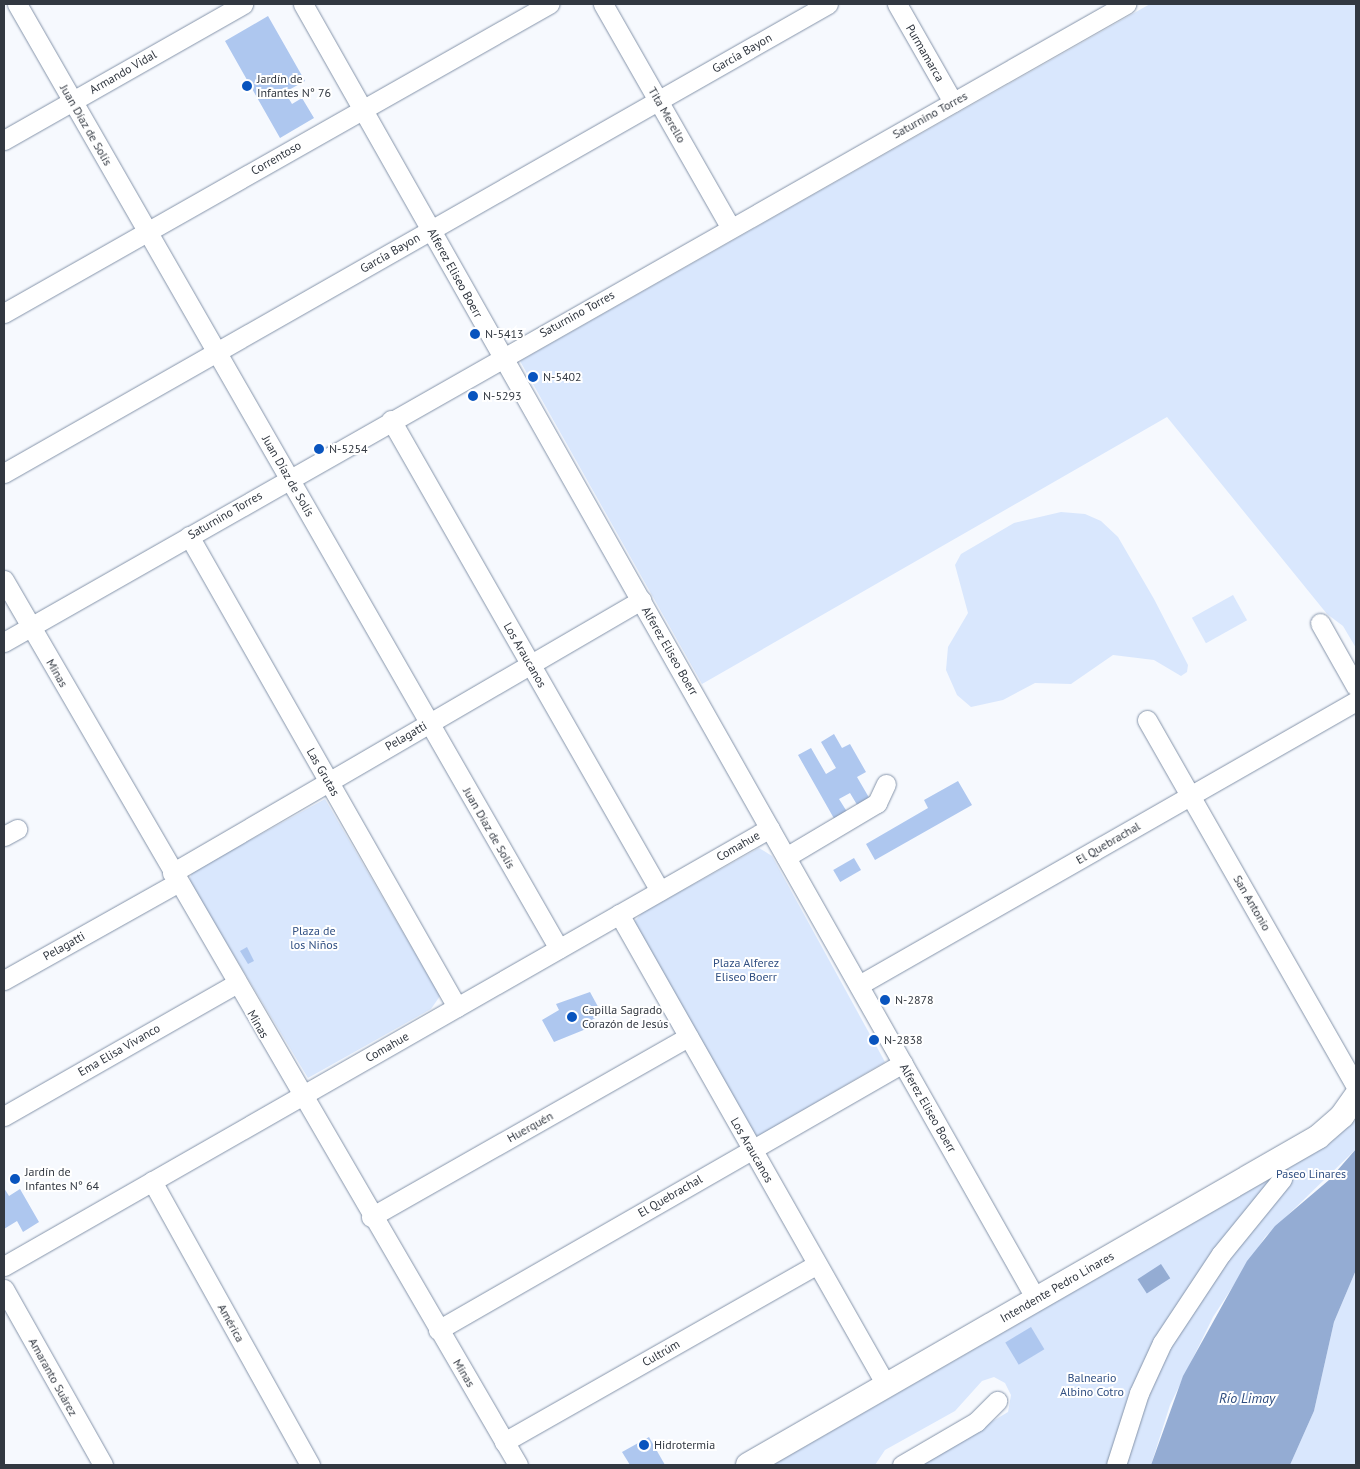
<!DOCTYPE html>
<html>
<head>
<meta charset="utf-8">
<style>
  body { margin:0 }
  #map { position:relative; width:1360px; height:1469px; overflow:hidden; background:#f6f9fe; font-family:"PT Sans",sans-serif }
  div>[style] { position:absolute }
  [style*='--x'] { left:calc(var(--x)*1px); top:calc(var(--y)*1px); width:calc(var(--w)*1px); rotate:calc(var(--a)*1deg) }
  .green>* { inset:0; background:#d9e7fd; transform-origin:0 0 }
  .water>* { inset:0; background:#94acd3; transform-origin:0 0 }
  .building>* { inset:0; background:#aec7ef; transform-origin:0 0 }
  .roads { filter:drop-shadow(0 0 1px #8594aa) drop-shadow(0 0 1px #8594aa) }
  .minor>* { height:19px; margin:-9.5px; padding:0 9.5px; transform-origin:9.5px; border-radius:9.5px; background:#fff }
  .major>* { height:24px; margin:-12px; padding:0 12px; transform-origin:12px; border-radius:12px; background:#fff }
  .dots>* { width:14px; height:14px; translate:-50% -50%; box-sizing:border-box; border:2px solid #fff; border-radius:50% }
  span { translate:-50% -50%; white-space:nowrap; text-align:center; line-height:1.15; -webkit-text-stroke:4px #fff; paint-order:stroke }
  .street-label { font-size:12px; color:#323841 }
  .poi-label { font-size:12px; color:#323841 }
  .left { translate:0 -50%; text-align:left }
  .park-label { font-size:12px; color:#315083 }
  .water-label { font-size:14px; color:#2e4d7f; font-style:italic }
  .frame { position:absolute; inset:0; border:5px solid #323841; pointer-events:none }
</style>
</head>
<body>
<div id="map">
  <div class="green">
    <div style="clip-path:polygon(1150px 4px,1356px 4px,1356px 648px,1343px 626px,1327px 614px,1167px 417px,702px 684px,520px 361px)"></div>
    <div style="clip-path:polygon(1061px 512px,1085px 514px,1101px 521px,1118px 537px,1154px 599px,1188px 665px,1187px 672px,1181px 676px,1154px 660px,1113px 655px,1071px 684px,1035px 683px,1003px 700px,971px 707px,957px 695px,946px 670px,948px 647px,968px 613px,955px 565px,961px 554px,1014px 523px)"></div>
    <div style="left:1233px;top:595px;width:29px;height:47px;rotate:61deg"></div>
    <div style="clip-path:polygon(325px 799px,440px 996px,431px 1009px,308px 1078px,189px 881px,192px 872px)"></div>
    <div style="clip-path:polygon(759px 848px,772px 856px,885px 1062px,759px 1136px,752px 1134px,633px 923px,642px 913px)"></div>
    <div style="clip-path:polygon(1356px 1120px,1356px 1149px,1265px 1237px,1213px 1317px,1170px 1405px,1151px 1465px,919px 1465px,1008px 1412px,1011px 1395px,1005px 1383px,994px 1377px,982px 1381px,955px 1411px,885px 1450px,875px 1465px,773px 1465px,1327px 1146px)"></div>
    <div style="clip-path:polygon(1356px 1270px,1356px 1465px,1290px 1465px,1314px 1411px,1334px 1322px)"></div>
  </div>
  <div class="water">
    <div style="clip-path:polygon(1356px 1149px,1356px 1270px,1334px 1322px,1314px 1411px,1290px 1465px,1151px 1465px,1183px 1376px,1247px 1261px,1275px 1226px,1329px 1180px)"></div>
    <div style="left:1161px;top:1264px;width:17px;height:28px;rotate:57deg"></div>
  </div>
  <div class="building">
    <div style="clip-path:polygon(268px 16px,305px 81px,285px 92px,292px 104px,302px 98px,314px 118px,280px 138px,225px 41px)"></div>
    <div style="clip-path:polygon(834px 734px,842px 748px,850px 744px,866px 772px,857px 777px,871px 801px,859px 808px,850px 793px,839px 799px,849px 815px,836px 822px,798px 755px,811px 748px,826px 774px,836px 768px,821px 742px)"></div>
    <div style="clip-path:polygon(958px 781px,972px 805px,875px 860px,866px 844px,928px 808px,924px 800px)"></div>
    <div style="left:854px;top:858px;width:14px;height:24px;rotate:60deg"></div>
    <div style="clip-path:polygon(247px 947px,254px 961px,248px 964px,240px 951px)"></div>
    <div style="clip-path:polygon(590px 992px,602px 1014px,588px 1022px,591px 1027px,554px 1042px,542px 1020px,559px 1010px,556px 1004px)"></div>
    <div style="clip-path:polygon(4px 1188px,9px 1196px,20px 1189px,39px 1222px,23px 1232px,17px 1221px,4px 1229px)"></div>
    <div style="left:1031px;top:1327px;width:26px;height:30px;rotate:59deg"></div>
    <div style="clip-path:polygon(649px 1437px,665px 1465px,630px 1465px,622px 1452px)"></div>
  </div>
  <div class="roads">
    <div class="minor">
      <div style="--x:17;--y:4;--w:1089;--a:60.16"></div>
      <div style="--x:303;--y:4;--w:1488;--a:60.49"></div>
      <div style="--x:603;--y:4;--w:257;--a:60.3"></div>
      <div style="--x:897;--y:4;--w:113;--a:60.3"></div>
      <div style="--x:4;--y:140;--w:275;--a:-29.6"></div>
      <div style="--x:4;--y:313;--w:627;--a:-29.55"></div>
      <div style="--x:391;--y:420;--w:542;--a:60.27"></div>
      <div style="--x:4;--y:473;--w:948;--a:-29.65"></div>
      <div style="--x:189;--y:536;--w:542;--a:60.36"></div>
      <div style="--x:4;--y:580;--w:1023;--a:59.85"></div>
      <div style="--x:1320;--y:623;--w:73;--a:60.6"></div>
      <div style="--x:4;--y:642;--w:1291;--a:-29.62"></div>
      <div style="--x:1147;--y:720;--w:421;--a:60.3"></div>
      <div style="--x:4;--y:836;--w:15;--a:-28"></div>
      <div style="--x:786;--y:857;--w:106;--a:-30.7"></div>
      <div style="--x:877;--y:803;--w:21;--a:-65"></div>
      <div style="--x:172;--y:873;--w:543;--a:-30.2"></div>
      <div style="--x:619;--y:914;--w:541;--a:60.45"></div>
      <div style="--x:4;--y:980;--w:198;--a:-29.3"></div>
      <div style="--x:859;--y:985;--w:572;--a:-29.74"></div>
      <div style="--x:4;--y:1116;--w:266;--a:-29.7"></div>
      <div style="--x:152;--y:1181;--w:325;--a:60.9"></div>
      <div style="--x:371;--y:1217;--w:365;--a:-29.6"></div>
      <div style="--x:4;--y:1266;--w:882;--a:-29.76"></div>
      <div style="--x:4;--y:1289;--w:202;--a:60.6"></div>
      <div style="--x:438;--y:1330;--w:536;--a:-29.86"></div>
      <div style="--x:504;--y:1442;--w:360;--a:-29.6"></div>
      <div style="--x:902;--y:1465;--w:86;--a:-30.2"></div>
      <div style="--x:976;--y:1422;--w:30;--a:-45"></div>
      <div style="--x:1116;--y:1465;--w:76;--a:-72.3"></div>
      <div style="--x:1139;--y:1393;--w:55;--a:-65.3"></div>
      <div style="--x:1162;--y:1343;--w:107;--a:-56.5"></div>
      <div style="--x:1221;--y:1254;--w:97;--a:-50.9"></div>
    </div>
    <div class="major">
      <div style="--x:748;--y:1465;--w:658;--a:-29.92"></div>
      <div style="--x:1318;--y:1137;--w:32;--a:-41"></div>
      <div style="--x:1342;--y:1116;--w:24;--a:-55"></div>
    </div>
  </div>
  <div class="dots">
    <div style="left:247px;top:86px;background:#0954be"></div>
    <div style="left:475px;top:334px;background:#0954be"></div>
    <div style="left:533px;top:377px;background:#0954be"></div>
    <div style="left:473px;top:396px;background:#0954be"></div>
    <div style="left:319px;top:449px;background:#0954be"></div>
    <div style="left:885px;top:1000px;background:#0954be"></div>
    <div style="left:572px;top:1017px;background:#0954be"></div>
    <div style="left:874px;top:1040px;background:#0954be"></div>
    <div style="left:15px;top:1179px;background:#0954be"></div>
    <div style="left:644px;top:1445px;background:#0954be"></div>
  </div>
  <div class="street-label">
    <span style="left:742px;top:53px;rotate:-30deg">García Bayon</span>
    <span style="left:925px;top:53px;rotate:60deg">Purmamarca</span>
    <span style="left:123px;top:72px;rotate:-30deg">Armando Vidal</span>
    <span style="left:667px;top:115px;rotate:60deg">Tita Merello</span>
    <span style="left:930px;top:115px;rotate:-29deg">Saturnino Torres</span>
    <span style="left:86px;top:125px;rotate:60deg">Juan Díaz de Solís</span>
    <span style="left:276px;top:158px;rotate:-30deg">Correntoso</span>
    <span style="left:390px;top:253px;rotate:-30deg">García Bayon</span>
    <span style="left:455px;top:273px;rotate:61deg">Alferez Eliseo Boerr</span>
    <span style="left:577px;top:314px;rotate:-29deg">Saturnino Torres</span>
    <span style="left:288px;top:476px;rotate:60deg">Juan Díaz de Solís</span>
    <span style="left:225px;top:515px;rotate:-30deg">Saturnino Torres</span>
    <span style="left:670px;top:651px;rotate:60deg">Alferez Eliseo Boerr</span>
    <span style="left:525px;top:655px;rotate:60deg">Los Araucanos</span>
    <span style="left:57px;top:673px;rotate:60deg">Minas</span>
    <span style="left:406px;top:736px;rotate:-30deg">Pelagatti</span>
    <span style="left:323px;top:772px;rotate:60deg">Las Grutas</span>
    <span style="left:489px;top:828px;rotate:60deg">Juan Díaz de Solís</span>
    <span style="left:1108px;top:843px;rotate:-30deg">El Quebrachal</span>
    <span style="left:738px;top:846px;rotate:-30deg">Comahue</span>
    <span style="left:1252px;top:903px;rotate:60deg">San Antonio</span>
    <span style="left:64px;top:946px;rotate:-29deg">Pelagatti</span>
    <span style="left:258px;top:1024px;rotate:60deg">Minas</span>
    <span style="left:387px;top:1047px;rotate:-30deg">Comahue</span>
    <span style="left:119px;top:1050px;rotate:-30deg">Ema Elisa Vivanco</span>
    <span style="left:928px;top:1108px;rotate:60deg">Alferez Eliseo Boerr</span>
    <span style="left:530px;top:1127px;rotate:-29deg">Huerquén</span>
    <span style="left:752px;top:1150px;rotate:60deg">Los Araucanos</span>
    <span style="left:670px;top:1196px;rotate:-30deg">El Quebrachal</span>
    <span style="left:1057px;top:1287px;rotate:-30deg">Intendente Pedro Linares</span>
    <span style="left:231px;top:1323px;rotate:61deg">América</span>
    <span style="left:661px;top:1353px;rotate:-30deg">Cultrúm</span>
    <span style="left:464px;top:1373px;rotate:59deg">Minas</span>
    <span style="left:53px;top:1377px;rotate:61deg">Amaranto Suárez</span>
  </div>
  <div class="poi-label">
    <span class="left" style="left:257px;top:86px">Jardín de<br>Infantes N° 76</span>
    <span class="left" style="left:485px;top:334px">N-5413</span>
    <span class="left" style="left:543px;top:377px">N-5402</span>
    <span class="left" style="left:483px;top:396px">N-5293</span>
    <span class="left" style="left:329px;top:449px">N-5254</span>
    <span class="left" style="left:895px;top:1000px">N-2878</span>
    <span class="left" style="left:582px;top:1017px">Capilla Sagrado<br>Corazón de Jesús</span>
    <span class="left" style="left:884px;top:1040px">N-2838</span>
    <span class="left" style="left:25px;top:1179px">Jardín de<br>Infantes N° 64</span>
    <span class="left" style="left:654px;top:1445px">Hidrotermia</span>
  </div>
  <div class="park-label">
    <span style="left:314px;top:938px">Plaza de<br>los Niños</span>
    <span style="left:746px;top:970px">Plaza Alferez<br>Eliseo Boerr</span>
    <span style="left:1311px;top:1174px">Paseo Linares</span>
    <span style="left:1092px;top:1385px">Balneario<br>Albino Cotro</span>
  </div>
  <div class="water-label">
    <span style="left:1247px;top:1398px">Río Limay</span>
  </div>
  <div class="frame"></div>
</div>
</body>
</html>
